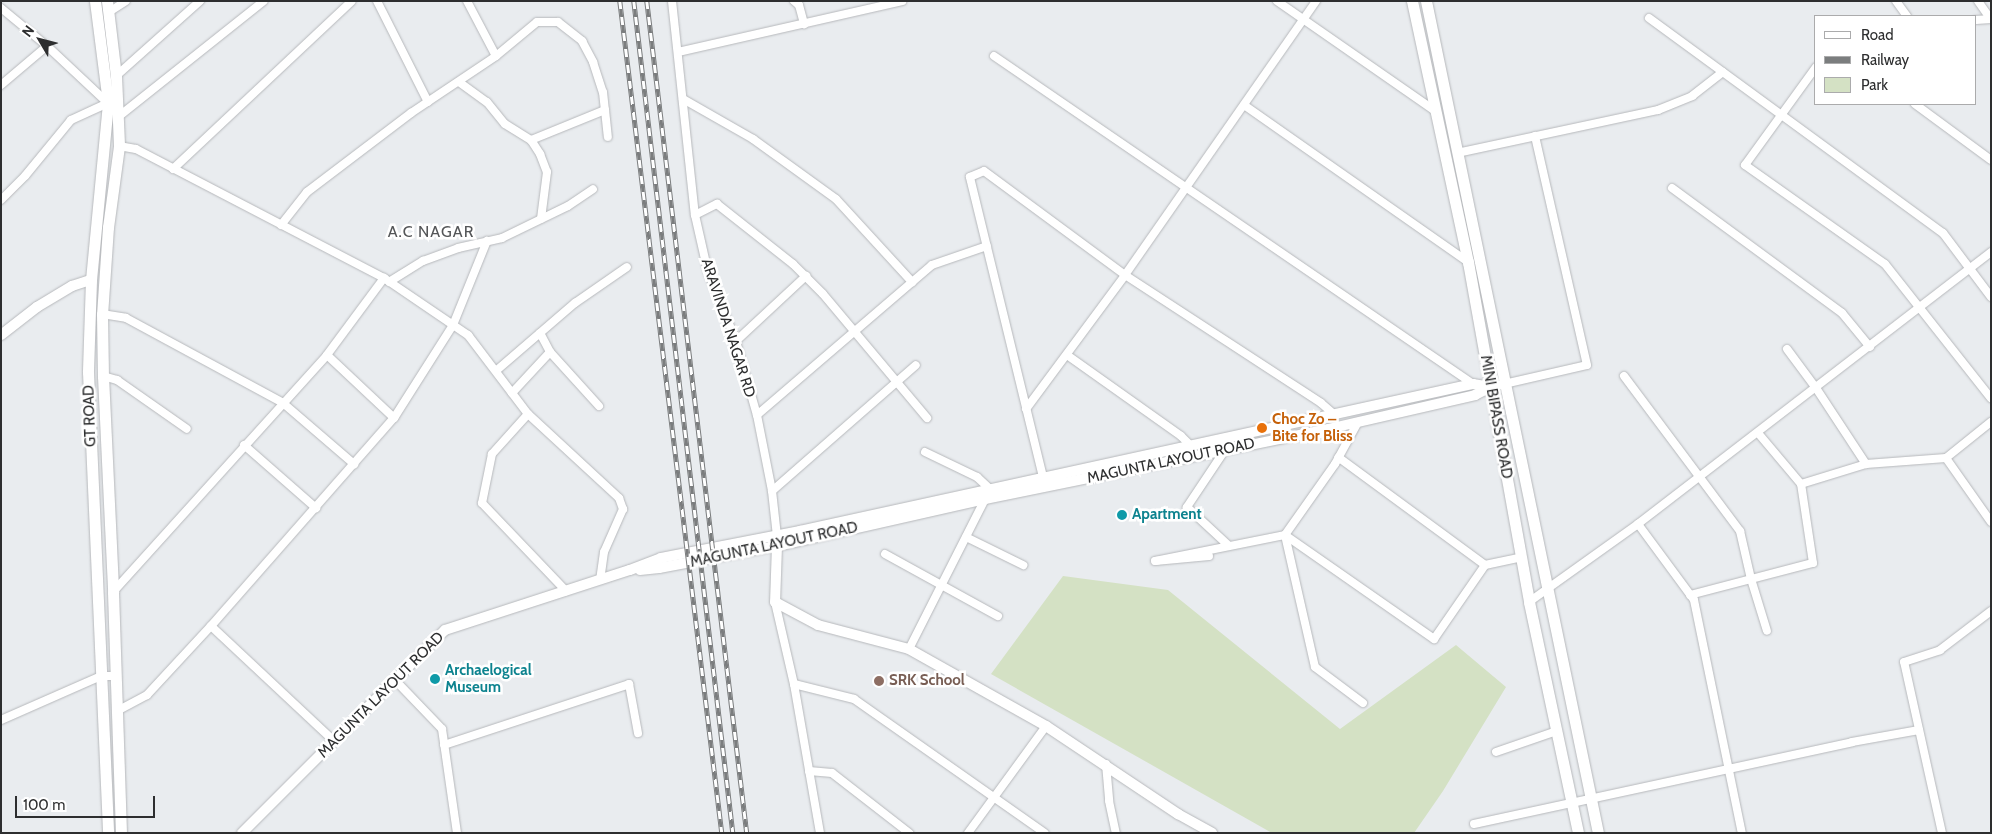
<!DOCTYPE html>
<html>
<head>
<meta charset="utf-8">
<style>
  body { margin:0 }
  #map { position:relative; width:1992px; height:834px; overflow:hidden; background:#e9ecef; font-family:Cabin,sans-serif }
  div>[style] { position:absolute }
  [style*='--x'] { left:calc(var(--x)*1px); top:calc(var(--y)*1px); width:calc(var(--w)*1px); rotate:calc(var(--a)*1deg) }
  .green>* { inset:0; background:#d4e1c4 }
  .roads { filter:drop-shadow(0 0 1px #b6b8bb) drop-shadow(0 0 1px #b6b8bb) }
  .minor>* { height:8px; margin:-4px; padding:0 4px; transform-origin:4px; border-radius:4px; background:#fff }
  .tertiary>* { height:10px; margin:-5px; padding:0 5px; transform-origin:5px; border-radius:5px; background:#fff }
  .secondary>* { height:11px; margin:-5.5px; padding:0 5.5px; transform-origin:5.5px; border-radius:5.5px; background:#fff }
  .rail>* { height:4.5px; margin-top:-2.25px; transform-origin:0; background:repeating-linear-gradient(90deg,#fff 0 8px,#7b7d7e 0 16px); box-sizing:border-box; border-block:1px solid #7b7d7e }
  .dots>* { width:14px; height:14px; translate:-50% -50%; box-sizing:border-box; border:2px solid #fff; border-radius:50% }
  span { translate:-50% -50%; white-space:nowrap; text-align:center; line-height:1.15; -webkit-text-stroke:5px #fff; paint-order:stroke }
  .street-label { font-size:15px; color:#2d2e2f }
  .food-label { font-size:15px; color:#c56008; font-weight:700 }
  .left { translate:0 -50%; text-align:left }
  .culture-label { font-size:15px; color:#0d838f; font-weight:700 }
  .education-label { font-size:15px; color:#785e54; font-weight:700 }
  .neighbourhood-label { font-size:16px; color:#545658; letter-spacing:1px }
  .frame { position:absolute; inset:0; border:2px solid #2d2e2f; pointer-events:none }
  .legend { position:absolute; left:1814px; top:15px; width:162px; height:90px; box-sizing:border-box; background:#fff; border:1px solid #ababac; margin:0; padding:6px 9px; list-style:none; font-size:15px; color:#2d2e2f }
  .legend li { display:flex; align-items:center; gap:10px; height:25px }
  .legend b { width:25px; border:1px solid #ababac }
  .north { position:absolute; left:15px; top:15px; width:50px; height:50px; -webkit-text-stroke:4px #fff; paint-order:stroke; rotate:307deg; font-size:14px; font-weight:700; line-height:20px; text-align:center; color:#2d2e2f }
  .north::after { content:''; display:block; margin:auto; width:18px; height:22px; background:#2d2e2f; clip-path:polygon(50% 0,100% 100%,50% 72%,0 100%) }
  .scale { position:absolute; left:15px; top:796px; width:140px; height:22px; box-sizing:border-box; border:2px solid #2d2e2f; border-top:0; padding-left:6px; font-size:15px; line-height:18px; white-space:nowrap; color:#2d2e2f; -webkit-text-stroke:4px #fff; paint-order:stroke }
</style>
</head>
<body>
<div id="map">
  <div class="green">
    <div style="clip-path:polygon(1063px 576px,1168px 590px,1340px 729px,1456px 645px,1506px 687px,1443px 791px,1414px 833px,1272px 833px,991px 674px)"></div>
  </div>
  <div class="roads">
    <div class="minor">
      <div style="--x:377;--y:1;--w:113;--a:63.2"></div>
      <div style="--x:467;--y:1;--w:62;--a:62.2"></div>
      <div style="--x:672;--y:1;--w:215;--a:83.9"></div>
      <div style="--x:695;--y:215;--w:58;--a:77.2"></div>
      <div style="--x:708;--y:272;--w:74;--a:67.9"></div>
      <div style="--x:736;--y:341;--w:77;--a:74.2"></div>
      <div style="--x:757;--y:415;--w:77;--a:78.8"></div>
      <div style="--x:772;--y:491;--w:45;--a:83.7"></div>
      <div style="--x:794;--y:1;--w:6;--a:39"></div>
      <div style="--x:799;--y:5;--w:20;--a:75"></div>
      <div style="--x:1277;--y:1;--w:193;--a:34.8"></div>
      <div style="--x:1896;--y:1;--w:19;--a:54"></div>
      <div style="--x:1978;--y:1;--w:21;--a:55"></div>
      <div style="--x:1;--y:8;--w:60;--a:39.6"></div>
      <div style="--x:47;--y:46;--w:83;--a:43.1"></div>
      <div style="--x:108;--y:103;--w:41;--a:155.3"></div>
      <div style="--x:71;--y:120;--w:72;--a:129.4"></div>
      <div style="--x:25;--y:176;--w:34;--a:135"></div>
      <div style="--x:109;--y:12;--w:20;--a:-33"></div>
      <div style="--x:1649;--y:18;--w:364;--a:36.2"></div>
      <div style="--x:1943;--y:233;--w:80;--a:53.1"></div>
      <div style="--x:1976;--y:20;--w:15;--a:-4"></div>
      <div style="--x:678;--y:52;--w:230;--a:-12.8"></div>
      <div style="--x:994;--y:56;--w:581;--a:34.4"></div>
      <div style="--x:1816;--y:67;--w:121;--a:125.9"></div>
      <div style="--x:1745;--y:165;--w:171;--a:35.3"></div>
      <div style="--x:1885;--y:264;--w:171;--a:51.7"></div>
      <div style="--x:116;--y:76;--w:113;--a:-41.8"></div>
      <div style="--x:459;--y:82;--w:34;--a:36"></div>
      <div style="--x:487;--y:102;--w:28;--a:51"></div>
      <div style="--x:505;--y:124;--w:31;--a:32"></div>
      <div style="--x:531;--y:140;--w:17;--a:57"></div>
      <div style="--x:540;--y:154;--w:19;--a:69"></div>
      <div style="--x:547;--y:172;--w:47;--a:97.3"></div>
      <div style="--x:1;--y:85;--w:60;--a:-40.3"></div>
      <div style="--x:683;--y:99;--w:81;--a:29.7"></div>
      <div style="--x:753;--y:139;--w:102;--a:35.9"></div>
      <div style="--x:836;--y:199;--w:113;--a:47.5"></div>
      <div style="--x:1915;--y:104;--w:94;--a:36.4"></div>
      <div style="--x:1244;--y:105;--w:274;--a:35"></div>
      <div style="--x:605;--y:110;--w:27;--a:84"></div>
      <div style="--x:118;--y:117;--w:186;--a:-38.5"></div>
      <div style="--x:119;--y:146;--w:17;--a:10"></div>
      <div style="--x:136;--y:149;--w:280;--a:27.5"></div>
      <div style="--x:384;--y:278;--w:102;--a:34.2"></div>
      <div style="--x:468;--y:335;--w:99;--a:52.8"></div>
      <div style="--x:528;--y:414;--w:124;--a:42.7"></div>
      <div style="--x:619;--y:498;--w:12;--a:70"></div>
      <div style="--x:623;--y:509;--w:47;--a:113.8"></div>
      <div style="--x:604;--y:552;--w:28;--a:98"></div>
      <div style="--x:1457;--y:153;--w:206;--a:-12.1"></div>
      <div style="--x:1658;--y:110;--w:37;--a:-22"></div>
      <div style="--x:1692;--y:96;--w:39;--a:-38"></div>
      <div style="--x:173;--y:169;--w:245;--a:-43.2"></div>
      <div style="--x:1672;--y:188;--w:211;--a:36.3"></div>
      <div style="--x:1842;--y:313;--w:44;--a:50.5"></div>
      <div style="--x:695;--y:215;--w:25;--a:-27"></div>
      <div style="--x:717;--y:204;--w:97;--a:38.3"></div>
      <div style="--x:793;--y:264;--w:42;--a:45"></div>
      <div style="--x:823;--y:294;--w:162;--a:50"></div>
      <div style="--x:281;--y:225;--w:42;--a:-51.8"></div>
      <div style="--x:307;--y:192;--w:131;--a:-37.2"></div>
      <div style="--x:411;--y:113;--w:102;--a:-33.8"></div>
      <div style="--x:496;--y:56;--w:53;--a:-39.7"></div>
      <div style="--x:537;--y:22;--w:21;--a:0"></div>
      <div style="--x:558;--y:22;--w:31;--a:38"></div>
      <div style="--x:582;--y:41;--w:24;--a:62"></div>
      <div style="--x:593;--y:62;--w:32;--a:72"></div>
      <div style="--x:603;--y:92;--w:18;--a:84"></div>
      <div style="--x:605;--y:110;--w:80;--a:157.9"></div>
      <div style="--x:389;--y:282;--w:40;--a:-32"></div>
      <div style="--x:423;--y:261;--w:37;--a:-20"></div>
      <div style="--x:458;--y:248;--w:45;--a:-12.8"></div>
      <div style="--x:502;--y:238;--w:73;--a:-25.9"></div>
      <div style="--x:568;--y:206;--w:30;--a:-34"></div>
      <div style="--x:102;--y:314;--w:24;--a:9"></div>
      <div style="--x:126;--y:318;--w:179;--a:28.4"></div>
      <div style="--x:283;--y:403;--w:94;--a:40.7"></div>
      <div style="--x:540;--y:333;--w:21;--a:62"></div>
      <div style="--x:550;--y:352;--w:73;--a:47.8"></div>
      <div style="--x:736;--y:341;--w:96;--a:-42.9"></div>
      <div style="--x:1787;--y:349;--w:49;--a:53.4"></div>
      <div style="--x:1816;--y:388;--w:91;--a:56.7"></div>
      <div style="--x:327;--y:355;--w:92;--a:43.2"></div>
      <div style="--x:1067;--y:355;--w:140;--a:35.4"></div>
      <div style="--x:1181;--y:436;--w:14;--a:45"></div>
      <div style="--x:497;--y:370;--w:103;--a:-40.7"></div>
      <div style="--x:575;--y:303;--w:63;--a:-34.7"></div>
      <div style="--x:103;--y:376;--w:15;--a:16"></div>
      <div style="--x:117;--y:380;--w:85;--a:35"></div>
      <div style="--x:1624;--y:376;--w:194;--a:53.2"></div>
      <div style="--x:1740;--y:531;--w:49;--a:77.1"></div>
      <div style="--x:1751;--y:579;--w:54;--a:72.9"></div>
      <div style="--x:1491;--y:387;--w:98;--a:-12.9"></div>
      <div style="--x:1587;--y:365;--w:235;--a:-102.8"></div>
      <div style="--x:512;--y:393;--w:56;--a:-47.2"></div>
      <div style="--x:1026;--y:409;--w:167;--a:-53.5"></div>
      <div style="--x:1125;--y:275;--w:334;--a:-55.1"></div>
      <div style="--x:528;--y:414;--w:54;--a:132"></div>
      <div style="--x:492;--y:454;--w:50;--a:101.5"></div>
      <div style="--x:482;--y:503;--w:122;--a:46.3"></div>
      <div style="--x:757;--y:415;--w:230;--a:-40.6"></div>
      <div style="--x:932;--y:265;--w:58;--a:-19.1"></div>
      <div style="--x:1358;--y:422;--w:48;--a:118.7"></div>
      <div style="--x:1335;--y:464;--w:87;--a:125.2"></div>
      <div style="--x:1285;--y:535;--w:135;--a:77.2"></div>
      <div style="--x:1315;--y:667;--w:60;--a:36.9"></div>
      <div style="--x:244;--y:445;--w:96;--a:41.2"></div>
      <div style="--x:1225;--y:450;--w:69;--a:123.7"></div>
      <div style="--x:1187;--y:507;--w:57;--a:42.9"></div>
      <div style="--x:925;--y:452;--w:58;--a:25.7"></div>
      <div style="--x:977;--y:477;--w:18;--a:43"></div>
      <div style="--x:1946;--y:458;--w:78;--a:54.9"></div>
      <div style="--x:1043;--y:477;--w:309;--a:-103.7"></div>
      <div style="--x:970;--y:177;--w:15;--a:-23"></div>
      <div style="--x:984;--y:171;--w:175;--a:36.4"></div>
      <div style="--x:1125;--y:275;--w:234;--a:33.1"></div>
      <div style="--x:1321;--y:403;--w:18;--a:41"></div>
      <div style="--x:1801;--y:484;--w:68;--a:-17.1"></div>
      <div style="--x:1866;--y:464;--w:80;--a:-4.3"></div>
      <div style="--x:1946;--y:458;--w:58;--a:-38.7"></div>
      <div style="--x:772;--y:491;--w:191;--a:-41.2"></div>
      <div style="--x:1638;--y:524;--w:94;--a:53.6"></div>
      <div style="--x:1694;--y:600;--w:238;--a:78.4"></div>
      <div style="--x:966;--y:537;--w:64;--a:26.2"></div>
      <div style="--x:885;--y:554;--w:129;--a:28.8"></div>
      <div style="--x:1209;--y:556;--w:54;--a:174.7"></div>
      <div style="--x:1155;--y:561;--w:133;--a:-11.3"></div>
      <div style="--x:1285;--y:535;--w:182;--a:34.9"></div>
      <div style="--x:1434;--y:639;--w:90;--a:-55.4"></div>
      <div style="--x:1485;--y:565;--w:182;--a:-143.7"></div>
      <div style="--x:1485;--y:565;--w:38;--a:-12"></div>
      <div style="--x:113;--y:592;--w:319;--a:-47.9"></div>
      <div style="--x:327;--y:355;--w:96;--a:-53.5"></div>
      <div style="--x:1690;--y:595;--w:127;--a:-14.6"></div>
      <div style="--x:1813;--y:563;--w:80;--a:-98.6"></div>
      <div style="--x:1801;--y:484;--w:67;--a:-130.1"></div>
      <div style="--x:775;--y:602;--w:84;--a:77"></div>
      <div style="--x:794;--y:684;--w:151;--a:80.1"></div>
      <div style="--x:1529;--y:602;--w:134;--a:-35.6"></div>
      <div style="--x:1638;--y:524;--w:446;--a:-37.6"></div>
      <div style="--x:211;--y:626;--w:168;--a:43.1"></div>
      <div style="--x:909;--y:649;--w:168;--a:-63.1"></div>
      <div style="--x:395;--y:680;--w:68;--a:46.2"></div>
      <div style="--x:442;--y:729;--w:105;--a:81.8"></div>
      <div style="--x:794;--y:684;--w:62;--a:14"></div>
      <div style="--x:854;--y:699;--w:233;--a:35.1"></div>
      <div style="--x:117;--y:711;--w:34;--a:-28"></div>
      <div style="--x:147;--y:695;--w:94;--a:-47.2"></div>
      <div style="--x:211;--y:626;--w:277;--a:-48.7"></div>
      <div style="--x:394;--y:418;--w:110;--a:-57.6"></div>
      <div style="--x:453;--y:325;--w:91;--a:-68"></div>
      <div style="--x:1;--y:720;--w:109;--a:-23.7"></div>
      <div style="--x:101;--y:676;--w:15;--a:0"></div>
      <div style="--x:444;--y:745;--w:195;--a:-18.2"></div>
      <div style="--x:629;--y:684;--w:50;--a:79.6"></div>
      <div style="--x:1496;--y:752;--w:65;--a:-19"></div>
      <div style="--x:1106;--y:764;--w:37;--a:85"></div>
      <div style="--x:1109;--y:801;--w:33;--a:78"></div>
      <div style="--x:809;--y:771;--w:23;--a:5"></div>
      <div style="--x:832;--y:773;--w:98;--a:37.9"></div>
      <div style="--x:1474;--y:824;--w:387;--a:-12.2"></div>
      <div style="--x:1852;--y:742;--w:68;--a:-10.2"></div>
      <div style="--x:968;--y:833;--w:132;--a:-53.9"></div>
      <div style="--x:1942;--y:833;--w:175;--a:-102.5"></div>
      <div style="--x:1904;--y:662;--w:38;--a:-18"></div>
      <div style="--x:1940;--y:650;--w:64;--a:-37.4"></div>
    </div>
    <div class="tertiary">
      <div style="--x:1;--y:335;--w:46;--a:-37.9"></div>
      <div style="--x:37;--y:307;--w:41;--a:-31"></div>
      <div style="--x:72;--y:286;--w:20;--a:-18"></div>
      <div style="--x:777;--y:546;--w:56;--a:92"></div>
      <div style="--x:775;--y:602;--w:49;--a:28.1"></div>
      <div style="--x:818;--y:625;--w:94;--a:14.8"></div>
      <div style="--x:909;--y:649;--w:157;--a:29.3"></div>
      <div style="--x:1046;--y:726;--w:159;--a:33.7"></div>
      <div style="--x:1178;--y:814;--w:39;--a:29"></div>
      <div style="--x:640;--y:570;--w:19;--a:-6"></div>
      <div style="--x:659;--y:568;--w:120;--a:-10.6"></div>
      <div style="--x:777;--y:546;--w:213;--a:-12.7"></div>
      <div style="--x:985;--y:499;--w:350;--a:-11.5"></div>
      <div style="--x:1328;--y:429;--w:151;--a:-13"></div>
      <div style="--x:1475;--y:395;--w:18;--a:-27"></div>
      <div style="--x:242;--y:833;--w:287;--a:-45"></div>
      <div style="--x:445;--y:630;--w:194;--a:-18"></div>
      <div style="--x:630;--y:570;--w:33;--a:-21"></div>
      <div style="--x:661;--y:558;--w:142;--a:-11"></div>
      <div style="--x:800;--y:531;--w:689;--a:-12.32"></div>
      <div style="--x:1473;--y:384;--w:18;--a:9"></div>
    </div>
    <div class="secondary">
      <div style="--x:95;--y:1;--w:103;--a:82.7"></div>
      <div style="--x:108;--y:103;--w:178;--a:95.5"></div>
      <div style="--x:91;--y:280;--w:92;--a:91.9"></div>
      <div style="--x:88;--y:372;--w:461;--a:87.5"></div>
      <div style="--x:107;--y:1;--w:76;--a:83.2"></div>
      <div style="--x:116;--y:76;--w:70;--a:87.5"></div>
      <div style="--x:119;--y:146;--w:82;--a:97.7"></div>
      <div style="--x:108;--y:227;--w:87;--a:93.9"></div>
      <div style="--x:102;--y:314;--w:62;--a:89.1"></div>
      <div style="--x:103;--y:376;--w:216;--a:87.3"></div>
      <div style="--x:113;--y:592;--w:241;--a:88.1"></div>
      <div style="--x:1412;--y:1;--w:267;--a:77.9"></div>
      <div style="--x:1468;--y:262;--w:345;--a:79.8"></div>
      <div style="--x:1529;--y:602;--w:236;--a:78"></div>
      <div style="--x:1426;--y:1;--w:850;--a:78.32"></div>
    </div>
  </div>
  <div class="rail">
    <div style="--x:620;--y:1;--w:838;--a:83.01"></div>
    <div style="--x:634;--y:1;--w:838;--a:83.21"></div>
    <div style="--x:647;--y:1;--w:838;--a:83.15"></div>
  </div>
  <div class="dots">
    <div style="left:1262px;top:428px;background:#e8710a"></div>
    <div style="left:1122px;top:515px;background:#0f9aa8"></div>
    <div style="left:435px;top:679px;background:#0f9aa8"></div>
    <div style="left:879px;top:681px;background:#8d6e63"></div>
  </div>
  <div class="street-label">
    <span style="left:728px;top:328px;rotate:72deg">ARAVINDA NAGAR RD</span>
    <span style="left:90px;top:416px;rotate:-92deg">GT ROAD</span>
    <span style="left:1496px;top:417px;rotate:80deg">MINI BIPASS ROAD</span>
    <span style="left:1171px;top:461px;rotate:-12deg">MAGUNTA LAYOUT ROAD</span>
    <span style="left:774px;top:545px;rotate:-12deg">MAGUNTA LAYOUT ROAD</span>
    <span style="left:381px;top:695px;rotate:-45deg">MAGUNTA LAYOUT ROAD</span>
  </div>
  <div class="food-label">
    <span class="left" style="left:1272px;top:428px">Choc Zo –<br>Bite for Bliss</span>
  </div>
  <div class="culture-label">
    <span class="left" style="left:1132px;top:515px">Apartment</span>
    <span class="left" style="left:445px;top:679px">Archaelogical<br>Museum</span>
  </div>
  <div class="education-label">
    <span class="left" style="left:889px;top:681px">SRK School</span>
  </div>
  <div class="neighbourhood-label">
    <span style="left:431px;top:232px">A.C NAGAR</span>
  </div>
  <div class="frame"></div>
  <ul class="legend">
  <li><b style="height:6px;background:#fff"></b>Road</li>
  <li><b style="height:6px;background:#7b7d7e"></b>Railway</li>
  <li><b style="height:14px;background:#d4e1c4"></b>Park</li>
  </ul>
  <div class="north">N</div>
  <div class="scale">100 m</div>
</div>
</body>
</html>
